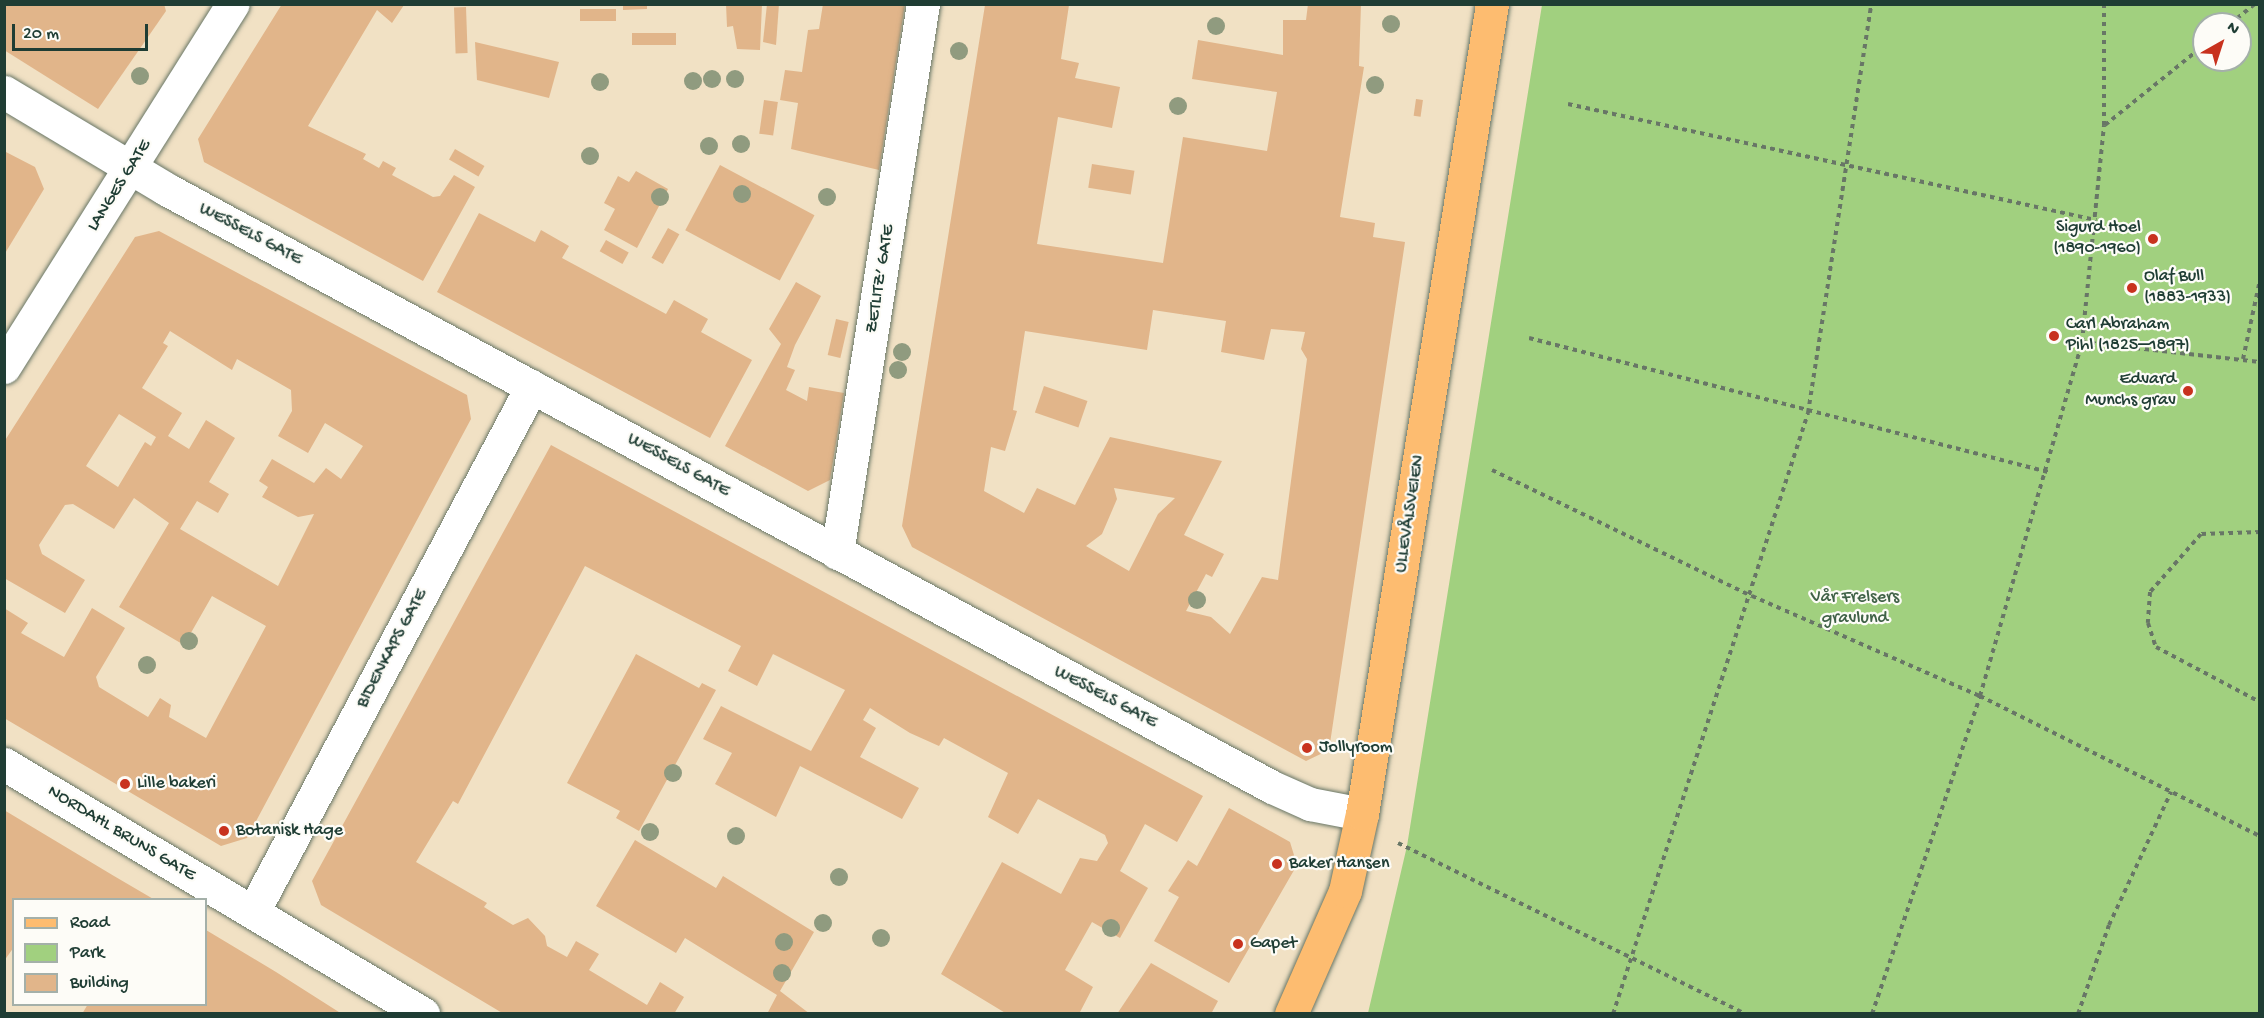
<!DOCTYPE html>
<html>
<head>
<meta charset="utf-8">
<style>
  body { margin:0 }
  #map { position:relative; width:2264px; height:1018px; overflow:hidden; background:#f1e1c4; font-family:"Gochi Hand",sans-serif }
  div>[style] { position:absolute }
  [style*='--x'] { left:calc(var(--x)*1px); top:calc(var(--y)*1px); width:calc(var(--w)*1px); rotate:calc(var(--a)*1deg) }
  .green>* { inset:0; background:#a1d07f }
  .building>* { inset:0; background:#e1b58a; transform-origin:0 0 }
  .path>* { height:4px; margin-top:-2px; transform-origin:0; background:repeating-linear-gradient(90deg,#687666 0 4.5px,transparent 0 9px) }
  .roads { filter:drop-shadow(0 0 2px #687666) drop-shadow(0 0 2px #687666) }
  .minor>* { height:33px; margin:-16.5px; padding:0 16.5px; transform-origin:16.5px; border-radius:16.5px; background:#fff }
  .major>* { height:33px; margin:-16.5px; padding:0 16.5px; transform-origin:16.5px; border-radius:16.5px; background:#fdbc70 }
  .trees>* { width:18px; height:18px; margin:-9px; border-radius:50%; background:#909b7f }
  .dots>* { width:16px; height:16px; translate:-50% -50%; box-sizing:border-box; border:3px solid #fdfcf7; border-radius:50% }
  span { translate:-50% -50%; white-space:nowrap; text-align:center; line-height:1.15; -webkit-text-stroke:4.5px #fdfcf7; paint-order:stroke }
  .street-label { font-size:18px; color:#1f3d34 }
  .poi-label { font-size:18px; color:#1f3d34 }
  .right { translate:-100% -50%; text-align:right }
  .left { translate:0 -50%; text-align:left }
  .park-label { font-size:18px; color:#406247 }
  .frame { position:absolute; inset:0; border:6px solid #1f3d34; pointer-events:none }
  .legend { position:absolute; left:12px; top:898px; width:195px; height:108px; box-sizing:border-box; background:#fdfcf7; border:2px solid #a4b0a9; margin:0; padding:8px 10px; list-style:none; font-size:18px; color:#1f3d34 }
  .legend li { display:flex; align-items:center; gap:12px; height:30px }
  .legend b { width:30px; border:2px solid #a4b0a9 }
  .north { position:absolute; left:2192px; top:12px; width:60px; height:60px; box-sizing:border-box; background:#fdfcf7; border:2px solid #a4b0a9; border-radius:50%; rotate:39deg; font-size:16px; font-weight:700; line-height:24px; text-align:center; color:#1f3d34 }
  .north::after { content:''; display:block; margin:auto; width:21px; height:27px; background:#c8321e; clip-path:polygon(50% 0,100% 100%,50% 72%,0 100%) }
  .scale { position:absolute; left:12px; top:24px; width:136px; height:27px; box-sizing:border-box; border:3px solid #1f3d34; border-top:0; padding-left:8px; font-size:18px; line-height:21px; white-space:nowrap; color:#1f3d34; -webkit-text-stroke:4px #fdfcf7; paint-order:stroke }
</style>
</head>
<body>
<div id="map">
  <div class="green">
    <div style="clip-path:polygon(evenodd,1542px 5px,2259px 5px,2259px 1013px,1368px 1013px,1407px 846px,1542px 5px,2204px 24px,2240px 24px,2240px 60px,2204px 60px,2204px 24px)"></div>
  </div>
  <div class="building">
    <div style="clip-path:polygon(4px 4px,164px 4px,166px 11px,98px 109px,4px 50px)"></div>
    <div style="clip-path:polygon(282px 4px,404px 5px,392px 23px,377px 10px,308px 126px,366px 154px,363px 159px,379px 168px,383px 161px,396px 168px,392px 175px,433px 197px,440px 196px,454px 175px,475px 187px,423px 281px,204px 162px,198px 139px)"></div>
    <div style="clip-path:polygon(623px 4px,647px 4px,647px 9px,623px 10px)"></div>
    <div style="clip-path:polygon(726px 4px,762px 4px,760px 50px,737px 49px,733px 26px,727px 27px)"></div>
    <div style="clip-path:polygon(767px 4px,779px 4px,776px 45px,763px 42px)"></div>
    <div style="clip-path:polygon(823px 4px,905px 4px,879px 170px,791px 149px,798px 103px,780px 100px,785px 70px,802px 72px,808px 30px,819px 29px)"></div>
    <div style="clip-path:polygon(evenodd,1308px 4px,1361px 4px,1359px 66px,1364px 67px,1340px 217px,1375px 223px,1373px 237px,1405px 242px,1329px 750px,1306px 761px,912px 547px,902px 526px,985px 5px,1069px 5px,1061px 59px,1079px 63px,1075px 78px,1120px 87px,1112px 128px,1058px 117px,1037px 244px,1163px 263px,1183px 137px,1267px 151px,1277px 92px,1192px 79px,1198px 40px,1283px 55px,1283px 20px,1306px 20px,1308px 4px,1153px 310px,1226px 321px,1221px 352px,1264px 360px,1271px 329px,1305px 332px,1301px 349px,1307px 359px,1278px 580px,1262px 577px,1230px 634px,1211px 617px,1186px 611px,1206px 574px,1212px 577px,1224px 554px,1184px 535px,1222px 461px,1110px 437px,1075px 505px,1037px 488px,1024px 513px,984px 491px,991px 447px,1005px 451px,1017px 411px,1013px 410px,1025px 331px,1147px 350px,1153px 310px,1308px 4px,1114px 488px,1175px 498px,1158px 514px,1129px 571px,1086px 546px,1102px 534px,1117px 499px,1114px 488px)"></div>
    <div style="left:466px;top:7px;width:46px;height:12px;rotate:88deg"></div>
    <div style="left:616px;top:9px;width:12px;height:36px;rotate:90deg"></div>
    <div style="left:676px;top:33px;width:12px;height:44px;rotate:90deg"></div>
    <div style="clip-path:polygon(475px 42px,559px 62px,549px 98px,477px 80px)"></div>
    <div style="left:1416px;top:99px;width:7px;height:17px;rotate:8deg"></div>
    <div style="left:764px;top:100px;width:14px;height:34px;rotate:8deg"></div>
    <div style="left:455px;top:149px;width:34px;height:12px;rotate:30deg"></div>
    <div style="clip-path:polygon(4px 151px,35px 167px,44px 189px,4px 255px)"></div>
    <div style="left:1092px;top:164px;width:43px;height:24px;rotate:9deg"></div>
    <div style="left:720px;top:165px;width:107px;height:74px;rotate:28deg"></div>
    <div style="clip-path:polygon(636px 171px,668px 189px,637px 248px,604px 230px,615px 209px,604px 203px,618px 176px,629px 182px)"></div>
    <div style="clip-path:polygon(479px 213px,535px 242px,541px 230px,569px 246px,562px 258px,666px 314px,674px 300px,708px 319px,701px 332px,752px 360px,710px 438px,437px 292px)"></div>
    <div style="left:668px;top:228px;width:13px;height:34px;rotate:29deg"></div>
    <div style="clip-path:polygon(evenodd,159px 231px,467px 395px,471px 419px,247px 838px,221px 846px,4px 718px,4px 608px,28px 623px,21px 633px,64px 657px,92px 608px,125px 628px,96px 677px,99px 687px,148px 717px,160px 698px,171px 705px,169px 717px,206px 738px,266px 626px,212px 596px,184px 645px,119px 607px,169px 523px,134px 498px,114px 529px,73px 504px,65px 505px,39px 545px,42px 554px,85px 580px,65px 613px,4px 578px,4px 442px,135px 237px,159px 231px,170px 331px,232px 370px,237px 359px,291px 390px,292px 411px,278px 436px,308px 453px,325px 423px,363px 446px,341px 479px,326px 468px,314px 483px,272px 459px,259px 481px,268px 487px,262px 497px,298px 517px,314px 514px,278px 586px,180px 529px,197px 501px,218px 513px,229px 494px,209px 482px,235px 438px,206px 420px,189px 449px,168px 436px,182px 413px,142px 388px,168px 346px,163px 343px,170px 331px,159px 231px,119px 414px,156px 437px,151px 446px,145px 442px,118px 487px,86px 466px,119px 414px)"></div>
    <div style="left:606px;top:240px;width:26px;height:13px;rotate:29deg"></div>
    <div style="clip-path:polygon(796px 282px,821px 296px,795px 345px,787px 367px,795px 370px,786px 390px,807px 401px,809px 387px,844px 393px,830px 480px,808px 491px,725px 446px,781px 344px,769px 329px)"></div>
    <div style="left:836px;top:319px;width:13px;height:37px;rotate:13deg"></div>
    <div style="left:1044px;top:386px;width:46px;height:28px;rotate:19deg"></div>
    <div style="clip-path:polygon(551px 445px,1203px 796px,1177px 842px,1145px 824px,1120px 871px,1148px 888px,1120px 938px,1092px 922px,1065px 970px,1093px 987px,1079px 1014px,1007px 1014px,941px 974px,1002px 862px,1061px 894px,1080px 858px,1097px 861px,1108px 843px,1105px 835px,1038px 799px,1018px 834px,988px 817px,1008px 773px,944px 738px,939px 746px,910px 733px,870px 708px,863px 720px,876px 728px,860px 757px,919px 788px,902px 819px,800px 766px,776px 817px,715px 784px,732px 753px,703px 739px,721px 706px,811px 751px,845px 690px,773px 654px,757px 686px,728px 671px,741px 646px,585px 566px,458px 804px,453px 801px,416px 862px,487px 903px,484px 907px,513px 925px,528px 918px,545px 936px,547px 946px,567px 957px,576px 941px,599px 954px,589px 970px,647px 1005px,660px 982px,684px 997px,674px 1014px,504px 1014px,321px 905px,312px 881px)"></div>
    <div style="clip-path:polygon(636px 654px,699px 688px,702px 683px,716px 690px,639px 831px,616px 818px,620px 811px,567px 783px)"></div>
    <div style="clip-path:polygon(1229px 808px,1290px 842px,1297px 865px,1229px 983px,1154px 941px,1179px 897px,1168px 891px,1188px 860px,1197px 866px)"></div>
    <div style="clip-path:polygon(4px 810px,114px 876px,155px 900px,14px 900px,14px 947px,4px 961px)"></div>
    <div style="clip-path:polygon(635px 840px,716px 888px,723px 876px,814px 932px,780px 991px,810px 1014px,767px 1014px,777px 995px,685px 938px,676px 953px,596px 906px)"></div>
    <div style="clip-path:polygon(206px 930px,276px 972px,342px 1014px,82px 1014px,88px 1004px,206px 1004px)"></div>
    <div style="clip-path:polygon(1151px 963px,1218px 1001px,1211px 1014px,1117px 1014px)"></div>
  </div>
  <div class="path">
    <div style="--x:2230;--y:24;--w:32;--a:-39"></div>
    <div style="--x:1568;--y:104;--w:541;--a:12.39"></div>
    <div style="--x:2105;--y:125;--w:127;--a:-38.9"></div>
    <div style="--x:1529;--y:338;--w:536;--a:14.48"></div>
    <div style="--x:2082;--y:342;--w:179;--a:6.4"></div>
    <div style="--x:2243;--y:359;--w:81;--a:-77.9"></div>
    <div style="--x:1492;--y:470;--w:289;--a:25.9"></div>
    <div style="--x:1752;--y:596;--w:249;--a:23.7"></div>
    <div style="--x:1980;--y:696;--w:313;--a:26.6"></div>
    <div style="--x:2260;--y:532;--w:59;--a:178.1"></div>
    <div style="--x:2201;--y:534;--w:77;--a:131.3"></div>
    <div style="--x:2150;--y:592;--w:31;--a:94"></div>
    <div style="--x:2148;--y:623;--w:25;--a:72"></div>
    <div style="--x:2156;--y:647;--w:118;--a:27.9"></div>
    <div style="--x:1398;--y:843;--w:388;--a:26.2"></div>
    <div style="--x:1613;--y:1014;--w:632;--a:-72.02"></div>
    <div style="--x:1808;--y:413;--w:414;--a:-81.2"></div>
    <div style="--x:1872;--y:1014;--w:336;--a:-71.2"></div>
    <div style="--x:1980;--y:696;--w:368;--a:-73.9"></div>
    <div style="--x:2082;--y:342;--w:218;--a:-84.2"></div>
    <div style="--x:2104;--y:125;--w:121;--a:-90"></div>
    <div style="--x:2078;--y:1014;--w:94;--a:-70.8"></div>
    <div style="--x:2109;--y:925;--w:147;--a:-65"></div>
  </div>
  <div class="roads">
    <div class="minor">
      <div style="--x:4;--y:92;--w:189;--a:30.9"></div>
      <div style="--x:166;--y:189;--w:1257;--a:28.4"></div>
      <div style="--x:1272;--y:787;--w:42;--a:24.1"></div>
      <div style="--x:1310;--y:804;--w:53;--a:10.9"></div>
      <div style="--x:4;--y:367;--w:429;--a:-57.8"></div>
      <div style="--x:837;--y:553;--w:556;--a:-81.1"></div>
      <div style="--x:4;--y:764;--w:488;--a:30.8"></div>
      <div style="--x:253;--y:912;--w:595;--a:-62.06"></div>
    </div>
    <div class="major">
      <div style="--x:1291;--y:1014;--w:134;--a:-66.3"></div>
      <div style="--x:1345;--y:891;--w:79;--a:-77.6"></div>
      <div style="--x:1362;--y:814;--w:820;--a:-80.88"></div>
    </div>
  </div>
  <div class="trees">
    <div style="left:1391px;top:24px"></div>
    <div style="left:1216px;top:26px"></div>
    <div style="left:959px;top:51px"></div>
    <div style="left:140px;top:76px"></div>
    <div style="left:712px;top:79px"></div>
    <div style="left:735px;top:79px"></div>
    <div style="left:693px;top:81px"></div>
    <div style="left:600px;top:82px"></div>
    <div style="left:1375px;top:85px"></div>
    <div style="left:1178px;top:106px"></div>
    <div style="left:741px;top:144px"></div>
    <div style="left:709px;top:146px"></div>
    <div style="left:590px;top:156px"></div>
    <div style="left:742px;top:194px"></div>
    <div style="left:660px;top:197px"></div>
    <div style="left:827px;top:197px"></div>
    <div style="left:902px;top:352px"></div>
    <div style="left:898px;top:370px"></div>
    <div style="left:1197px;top:600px"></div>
    <div style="left:189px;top:641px"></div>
    <div style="left:147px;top:665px"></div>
    <div style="left:673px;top:773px"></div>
    <div style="left:650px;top:832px"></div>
    <div style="left:736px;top:836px"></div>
    <div style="left:839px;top:877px"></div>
    <div style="left:823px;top:923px"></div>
    <div style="left:1111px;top:928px"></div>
    <div style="left:881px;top:938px"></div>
    <div style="left:784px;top:942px"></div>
    <div style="left:782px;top:973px"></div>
  </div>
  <div class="dots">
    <div style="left:2153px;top:239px;background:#c8321e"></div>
    <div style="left:2132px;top:288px;background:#c8321e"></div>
    <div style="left:2054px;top:336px;background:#c8321e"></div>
    <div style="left:2188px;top:391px;background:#c8321e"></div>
    <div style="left:1307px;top:748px;background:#c8321e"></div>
    <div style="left:125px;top:784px;background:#c8321e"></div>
    <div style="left:224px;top:831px;background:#c8321e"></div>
    <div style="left:1277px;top:864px;background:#c8321e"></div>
    <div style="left:1238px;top:944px;background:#c8321e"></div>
  </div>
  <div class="street-label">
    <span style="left:120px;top:186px;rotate:-58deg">LANGES GATE</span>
    <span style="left:250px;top:235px;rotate:28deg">WESSELS GATE</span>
    <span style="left:881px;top:279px;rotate:-81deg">ZETLITZ’ GATE</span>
    <span style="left:678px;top:466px;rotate:29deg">WESSELS GATE</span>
    <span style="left:1411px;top:514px;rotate:-81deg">ULLEVÅLSVEIEN</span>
    <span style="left:393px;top:649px;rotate:-62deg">BIDENKAPS GATE</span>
    <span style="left:1105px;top:698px;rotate:28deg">WESSELS GATE</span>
    <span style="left:121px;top:834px;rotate:31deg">NORDAHL BRUNS GATE</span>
  </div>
  <div class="poi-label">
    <span class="right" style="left:2141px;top:239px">Sigurd Hoel<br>(1890-1960)</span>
    <span class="left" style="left:2144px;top:288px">Olaf Bull<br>(1883-1933)</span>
    <span class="left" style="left:2066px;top:336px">Carl Abraham<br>Pihl (1825–1897)</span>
    <span class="right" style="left:2176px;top:391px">Edvard<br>Munchs grav</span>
    <span class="left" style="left:1319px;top:748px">Jollyroom</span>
    <span class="left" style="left:137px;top:784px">Lille bakeri</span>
    <span class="left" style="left:236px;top:831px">Botanisk Hage</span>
    <span class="left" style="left:1289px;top:864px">Baker Hansen</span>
    <span class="left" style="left:1250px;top:944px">Gapet</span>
  </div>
  <div class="park-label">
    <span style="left:1855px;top:609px">Vår Frelsers<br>gravlund</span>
  </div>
  <div class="frame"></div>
  <ul class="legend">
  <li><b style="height:8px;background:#fdbc70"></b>Road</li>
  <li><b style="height:16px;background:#a1d07f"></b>Park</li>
  <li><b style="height:16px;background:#e1b58a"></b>Building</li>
  </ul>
  <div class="north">N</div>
  <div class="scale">20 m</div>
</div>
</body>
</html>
